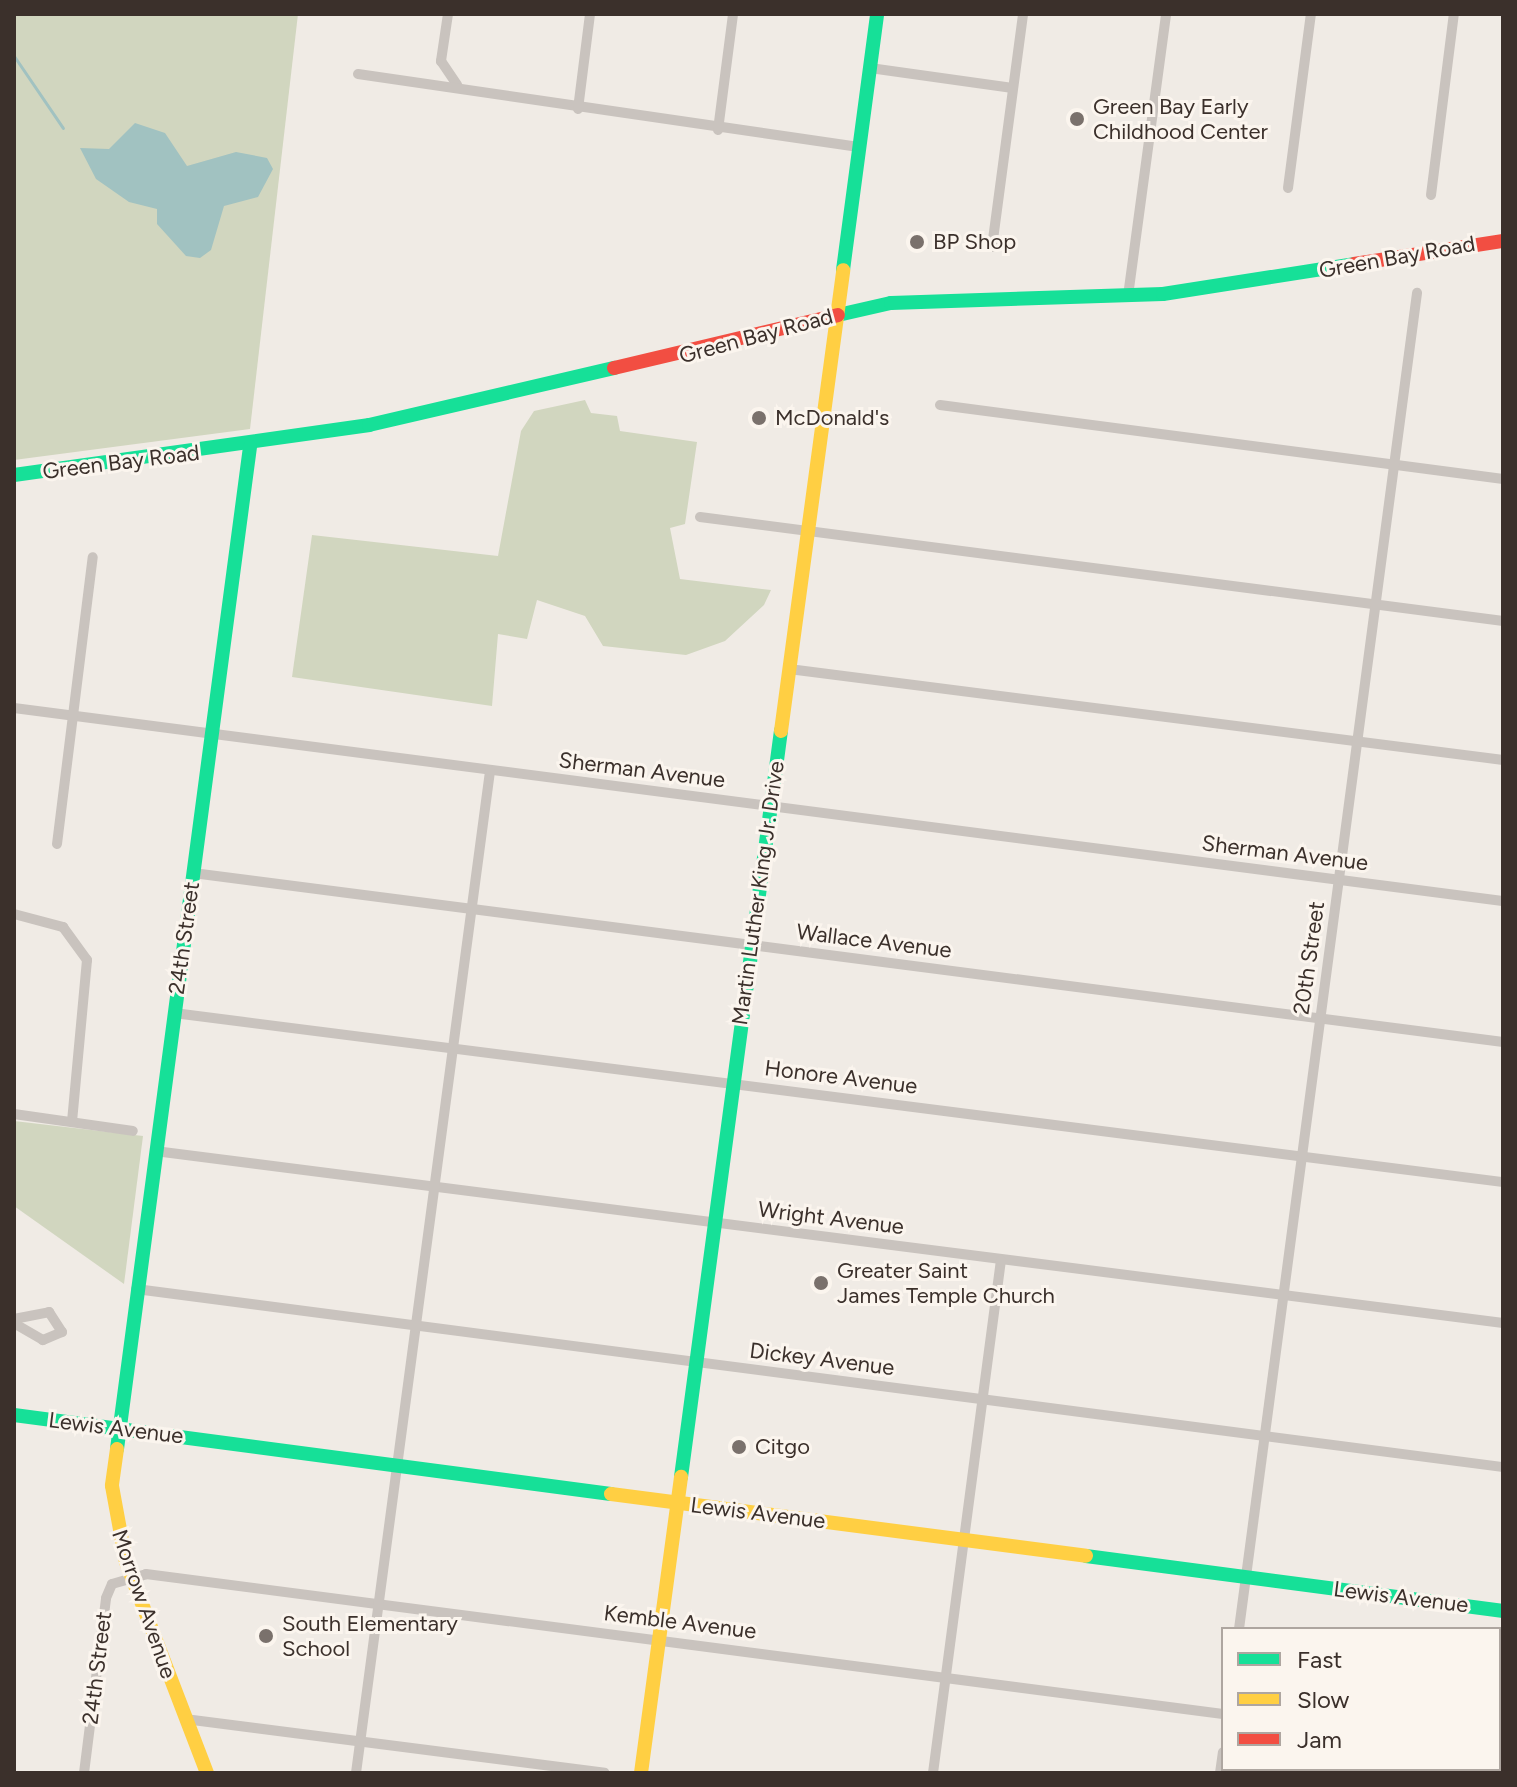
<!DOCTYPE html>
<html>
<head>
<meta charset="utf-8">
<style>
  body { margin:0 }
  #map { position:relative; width:1517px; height:1787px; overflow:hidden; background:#f0ebe5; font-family:Figtree,sans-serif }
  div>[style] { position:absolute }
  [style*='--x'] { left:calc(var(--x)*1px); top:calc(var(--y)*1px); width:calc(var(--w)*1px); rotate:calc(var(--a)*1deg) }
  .green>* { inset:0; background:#d1d6bf }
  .water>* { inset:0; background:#a1c2c1 }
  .stream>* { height:3px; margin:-1.5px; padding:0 1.5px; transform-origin:1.5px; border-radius:1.5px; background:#a1c2c1 }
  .street>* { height:10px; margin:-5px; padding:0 5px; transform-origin:5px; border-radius:5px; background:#c9c3be }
  .fast>* { height:14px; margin:-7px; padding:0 7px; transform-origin:7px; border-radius:7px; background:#16e098 }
  .slow>* { height:14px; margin:-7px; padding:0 7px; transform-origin:7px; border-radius:7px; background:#ffcf43 }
  .jam>* { height:14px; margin:-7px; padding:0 7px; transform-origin:7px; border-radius:7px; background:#f24e42 }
  .dots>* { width:22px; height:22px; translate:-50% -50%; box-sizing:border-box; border:4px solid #fbf5ee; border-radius:50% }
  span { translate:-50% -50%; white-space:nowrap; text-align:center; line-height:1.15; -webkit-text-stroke:6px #fbf5ee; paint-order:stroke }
  .poi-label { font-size:22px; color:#3b302b }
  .left { translate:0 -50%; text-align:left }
  .street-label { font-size:22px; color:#3b302b }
  .frame { position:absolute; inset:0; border:16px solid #3b302b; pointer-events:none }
  .legend { position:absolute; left:1221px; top:1627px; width:280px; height:144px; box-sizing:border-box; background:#fbf5ee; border:2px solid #aea6a0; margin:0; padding:10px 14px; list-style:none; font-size:24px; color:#3b302b }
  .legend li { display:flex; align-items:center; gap:16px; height:40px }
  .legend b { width:40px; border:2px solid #aea6a0 }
</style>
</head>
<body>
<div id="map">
  <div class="green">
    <div style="clip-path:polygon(14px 14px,298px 14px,250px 429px,14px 460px)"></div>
    <div style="clip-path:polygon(585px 400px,591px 413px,617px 416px,620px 431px,697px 442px,685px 524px,670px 528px,680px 579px,771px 590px,764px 605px,725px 641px,686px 655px,603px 646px,585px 616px,537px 600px,527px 639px,498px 634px,492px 706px,292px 677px,312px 535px,498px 556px,521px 431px,534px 411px)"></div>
    <div style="clip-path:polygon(14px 1121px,143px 1136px,124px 1284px,14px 1206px)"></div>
  </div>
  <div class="water">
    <div style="clip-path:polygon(135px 123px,165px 133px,187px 166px,236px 152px,267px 158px,273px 169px,258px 197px,224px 206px,211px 250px,200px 258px,186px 256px,157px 224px,157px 209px,129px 202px,96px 179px,80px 148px,109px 149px)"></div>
  </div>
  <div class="stream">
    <div style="--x:14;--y:56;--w:87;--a:55.8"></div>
  </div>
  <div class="street">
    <div style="--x:448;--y:14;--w:48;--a:98.5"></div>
    <div style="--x:441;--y:61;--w:29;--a:56"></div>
    <div style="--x:870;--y:68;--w:144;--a:8"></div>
    <div style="--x:358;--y:74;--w:506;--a:8.29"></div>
    <div style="--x:578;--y:109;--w:96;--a:-82.8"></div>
    <div style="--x:718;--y:130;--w:117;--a:-82.6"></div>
    <div style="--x:1288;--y:188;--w:176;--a:-82.5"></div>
    <div style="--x:1431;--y:195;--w:182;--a:-82.8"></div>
    <div style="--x:992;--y:247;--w:235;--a:-82.4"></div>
    <div style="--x:1128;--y:296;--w:285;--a:-82.3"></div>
    <div style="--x:940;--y:405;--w:568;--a:7.49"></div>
    <div style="--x:700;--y:517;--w:810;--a:7.38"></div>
    <div style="--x:789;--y:669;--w:720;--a:7.26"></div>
    <div style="--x:14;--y:708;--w:1501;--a:7.39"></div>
    <div style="--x:57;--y:844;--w:289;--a:-82.9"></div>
    <div style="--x:193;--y:873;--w:1321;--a:7.35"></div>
    <div style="--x:14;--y:914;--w:51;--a:14.9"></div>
    <div style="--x:63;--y:927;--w:41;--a:54"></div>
    <div style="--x:87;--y:960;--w:162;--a:95.3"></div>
    <div style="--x:174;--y:1013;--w:1340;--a:7.25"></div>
    <div style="--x:14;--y:1114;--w:120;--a:8.1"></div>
    <div style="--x:155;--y:1151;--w:1359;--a:7.27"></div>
    <div style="--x:136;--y:1289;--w:1379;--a:7.42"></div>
    <div style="--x:14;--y:1319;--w:36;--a:-11"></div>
    <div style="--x:49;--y:1312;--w:24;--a:57"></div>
    <div style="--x:62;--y:1332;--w:21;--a:157"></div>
    <div style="--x:43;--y:1340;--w:34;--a:-150"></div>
    <div style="--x:1239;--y:1629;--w:1348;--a:-82.41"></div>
    <div style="--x:185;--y:1719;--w:423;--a:7.3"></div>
    <div style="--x:84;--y:1773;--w:176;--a:-82.8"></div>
    <div style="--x:106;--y:1598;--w:15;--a:-67"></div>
    <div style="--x:112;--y:1584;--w:35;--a:-16"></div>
    <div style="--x:146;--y:1574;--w:1086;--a:7.41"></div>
    <div style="--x:356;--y:1773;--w:1011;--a:-82.38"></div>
    <div style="--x:933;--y:1773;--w:517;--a:-82.45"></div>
    <div style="--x:1220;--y:1773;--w:21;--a:-82"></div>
  </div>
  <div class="fast">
    <div style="--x:843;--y:270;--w:258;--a:-82.4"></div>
    <div style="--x:838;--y:315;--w:54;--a:-12.8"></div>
    <div style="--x:891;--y:303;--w:272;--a:-1.9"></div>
    <div style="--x:1163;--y:294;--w:193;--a:-8.9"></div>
    <div style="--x:14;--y:475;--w:359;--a:-8"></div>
    <div style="--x:369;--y:425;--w:252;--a:-13.1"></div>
    <div style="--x:14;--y:1415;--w:602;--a:7.54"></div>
    <div style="--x:117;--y:1449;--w:1011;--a:-82.44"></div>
    <div style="--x:681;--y:1477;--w:753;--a:-82.37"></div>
    <div style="--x:1086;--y:1556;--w:421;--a:7.5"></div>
  </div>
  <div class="slow">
    <div style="--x:781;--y:731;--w:465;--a:-82.3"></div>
    <div style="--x:117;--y:1449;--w:37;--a:98"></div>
    <div style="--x:112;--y:1486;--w:77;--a:79.6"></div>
    <div style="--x:126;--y:1562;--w:226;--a:69"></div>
    <div style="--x:611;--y:1494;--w:479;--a:7.4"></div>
    <div style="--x:641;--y:1773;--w:299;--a:-82.3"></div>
  </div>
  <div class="jam">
    <div style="--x:1354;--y:264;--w:151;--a:-8.8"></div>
    <div style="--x:614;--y:368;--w:230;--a:-13.3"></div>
  </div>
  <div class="dots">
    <div style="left:1077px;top:119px;background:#7a716c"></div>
    <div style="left:917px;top:242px;background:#7a716c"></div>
    <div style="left:759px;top:418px;background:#7a716c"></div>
    <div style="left:821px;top:1283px;background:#7a716c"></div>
    <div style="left:739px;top:1447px;background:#7a716c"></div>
    <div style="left:266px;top:1636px;background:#7a716c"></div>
  </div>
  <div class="poi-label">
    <span class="left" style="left:1093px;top:119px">Green Bay Early<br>Childhood Center</span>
    <span class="left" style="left:933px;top:242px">BP Shop</span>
    <span class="left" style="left:775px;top:418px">McDonald's</span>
    <span class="left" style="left:837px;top:1283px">Greater Saint<br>James Temple Church</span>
    <span class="left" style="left:755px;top:1447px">Citgo</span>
    <span class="left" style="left:282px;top:1636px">South Elementary<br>School</span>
  </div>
  <div class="street-label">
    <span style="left:1397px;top:257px;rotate:-10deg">Green Bay Road</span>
    <span style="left:756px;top:336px;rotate:-15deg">Green Bay Road</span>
    <span style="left:121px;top:462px;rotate:-7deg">Green Bay Road</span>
    <span style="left:642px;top:770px;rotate:7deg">Sherman Avenue</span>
    <span style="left:1285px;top:853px;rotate:7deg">Sherman Avenue</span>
    <span style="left:758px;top:893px;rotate:-82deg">Martin Luther King Jr. Drive</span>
    <span style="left:184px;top:938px;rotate:-82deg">24th Street</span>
    <span style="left:874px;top:941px;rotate:7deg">Wallace Avenue</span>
    <span style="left:1309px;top:958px;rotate:-82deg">20th Street</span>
    <span style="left:841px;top:1077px;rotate:7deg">Honore Avenue</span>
    <span style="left:831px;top:1218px;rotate:7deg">Wright Avenue</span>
    <span style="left:822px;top:1359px;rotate:7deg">Dickey Avenue</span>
    <span style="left:116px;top:1428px;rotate:7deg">Lewis Avenue</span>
    <span style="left:758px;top:1513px;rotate:7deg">Lewis Avenue</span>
    <span style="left:1401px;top:1597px;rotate:7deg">Lewis Avenue</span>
    <span style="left:144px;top:1604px;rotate:71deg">Morrow Avenue</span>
    <span style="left:680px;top:1622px;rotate:7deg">Kemble Avenue</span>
    <span style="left:97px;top:1668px;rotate:-83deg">24th Street</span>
  </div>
  <div class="frame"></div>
  <ul class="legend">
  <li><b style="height:10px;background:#16e098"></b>Fast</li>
  <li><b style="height:10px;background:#ffcf43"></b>Slow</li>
  <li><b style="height:10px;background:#f24e42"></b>Jam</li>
  </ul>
</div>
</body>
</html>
